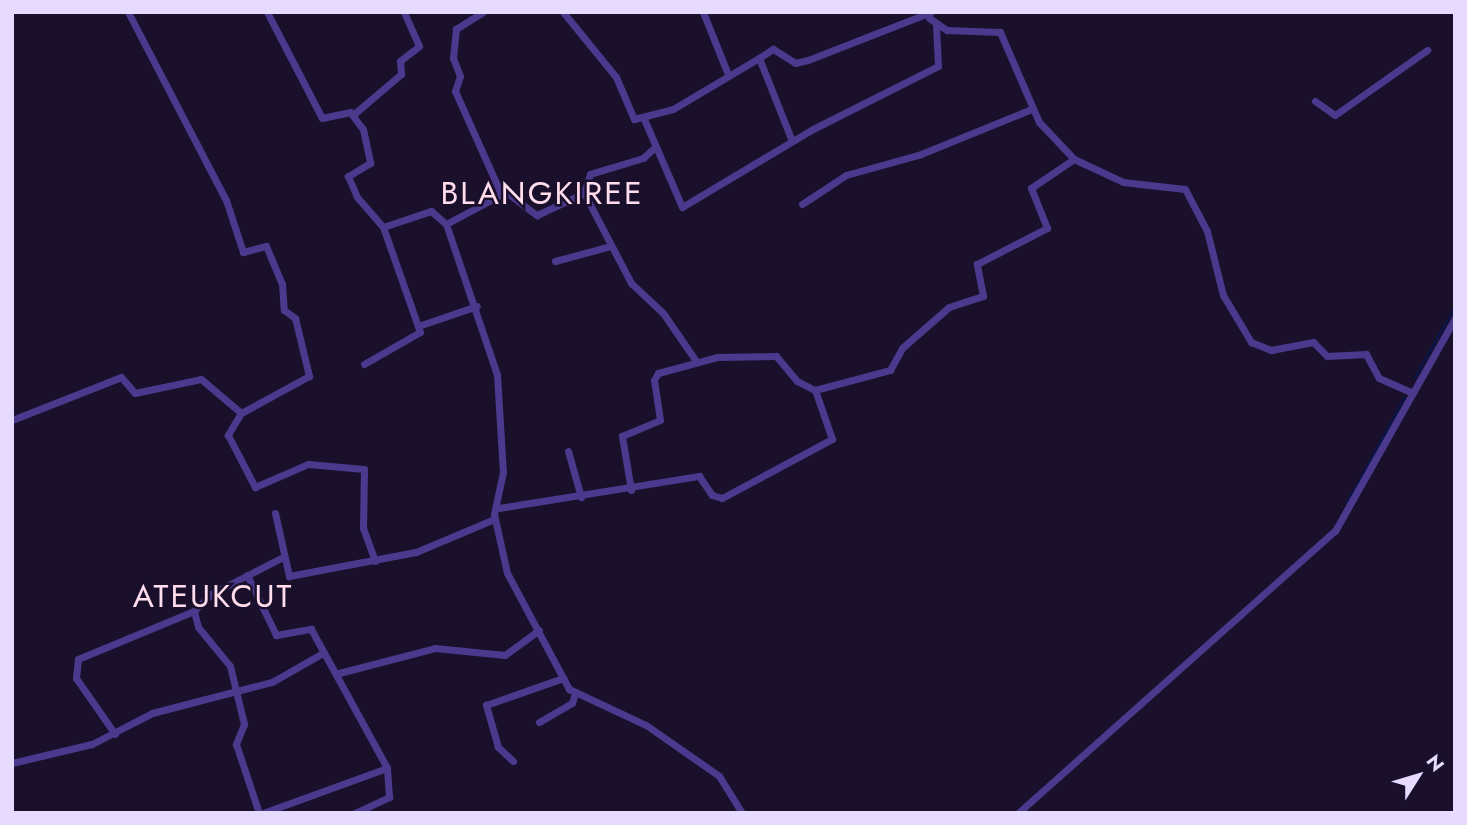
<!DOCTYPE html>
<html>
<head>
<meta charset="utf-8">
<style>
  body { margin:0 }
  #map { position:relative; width:1467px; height:825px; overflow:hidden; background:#1a102c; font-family:Jost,sans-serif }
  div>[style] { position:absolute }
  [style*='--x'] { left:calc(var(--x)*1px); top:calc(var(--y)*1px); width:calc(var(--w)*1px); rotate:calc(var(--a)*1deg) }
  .stream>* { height:2px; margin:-1px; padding:0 1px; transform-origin:1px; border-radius:1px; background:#08154d }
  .street>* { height:7px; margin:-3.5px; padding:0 3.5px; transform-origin:3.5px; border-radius:3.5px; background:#4b398d }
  span { translate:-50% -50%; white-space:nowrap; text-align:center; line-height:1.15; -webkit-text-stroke:5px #1a102c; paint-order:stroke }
  .quarter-label { font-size:32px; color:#ffdded; letter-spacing:2px }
  .frame { position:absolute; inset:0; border:14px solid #e6dbff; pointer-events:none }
  .north { position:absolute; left:1383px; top:741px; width:70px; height:70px; -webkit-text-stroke:5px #1a102c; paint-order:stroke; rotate:53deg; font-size:19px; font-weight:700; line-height:28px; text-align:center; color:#e6dbff }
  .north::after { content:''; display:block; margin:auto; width:24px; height:32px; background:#e6dbff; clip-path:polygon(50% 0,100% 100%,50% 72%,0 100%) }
</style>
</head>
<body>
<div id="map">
  <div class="stream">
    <div style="--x:1415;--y:378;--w:81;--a:-60.6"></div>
    <div style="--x:1347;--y:503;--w:121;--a:-61.3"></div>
  </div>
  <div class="street">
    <div style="--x:128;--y:12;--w:212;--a:62.5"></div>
    <div style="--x:226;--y:200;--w:55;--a:71.9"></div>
    <div style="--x:243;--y:252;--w:24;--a:-15"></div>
    <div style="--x:266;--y:246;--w:41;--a:67.2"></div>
    <div style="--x:282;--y:284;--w:26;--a:86"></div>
    <div style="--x:284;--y:310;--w:14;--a:36"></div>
    <div style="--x:295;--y:318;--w:60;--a:76.4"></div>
    <div style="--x:309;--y:376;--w:77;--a:151.4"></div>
    <div style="--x:267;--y:12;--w:119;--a:62.6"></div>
    <div style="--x:322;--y:118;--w:29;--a:-12"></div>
    <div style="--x:350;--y:112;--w:21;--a:53"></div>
    <div style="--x:363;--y:129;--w:35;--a:78"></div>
    <div style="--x:370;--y:163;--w:26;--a:149"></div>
    <div style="--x:348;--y:176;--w:23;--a:67"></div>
    <div style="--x:357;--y:197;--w:40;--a:49"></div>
    <div style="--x:383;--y:227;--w:51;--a:-18.4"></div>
    <div style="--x:431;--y:211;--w:20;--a:41"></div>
    <div style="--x:446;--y:224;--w:159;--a:71.3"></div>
    <div style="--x:497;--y:375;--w:97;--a:86.5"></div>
    <div style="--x:503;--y:472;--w:43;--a:102.1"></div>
    <div style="--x:494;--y:514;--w:60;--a:77.6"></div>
    <div style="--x:507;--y:573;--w:132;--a:61.9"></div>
    <div style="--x:569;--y:689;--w:85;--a:25.1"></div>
    <div style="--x:646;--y:725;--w:89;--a:34.9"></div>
    <div style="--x:719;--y:776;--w:44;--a:58.1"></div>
    <div style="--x:483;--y:12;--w:32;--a:148"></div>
    <div style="--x:456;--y:29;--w:29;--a:96"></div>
    <div style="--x:453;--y:58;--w:19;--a:69"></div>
    <div style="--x:460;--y:76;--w:16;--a:108"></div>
    <div style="--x:455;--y:91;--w:113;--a:65.9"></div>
    <div style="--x:563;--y:12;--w:84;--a:50.8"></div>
    <div style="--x:616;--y:77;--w:46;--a:66.8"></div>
    <div style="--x:634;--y:119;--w:40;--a:-14.4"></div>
    <div style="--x:673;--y:109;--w:100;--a:-30.7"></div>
    <div style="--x:759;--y:58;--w:89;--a:68.3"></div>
    <div style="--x:703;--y:12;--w:65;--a:68.2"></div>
    <div style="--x:929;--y:18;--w:22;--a:34"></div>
    <div style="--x:947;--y:30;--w:53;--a:2.2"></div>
    <div style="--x:1000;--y:32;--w:98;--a:66.6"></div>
    <div style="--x:1039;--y:122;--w:51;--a:46.6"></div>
    <div style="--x:1074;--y:159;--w:54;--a:25.1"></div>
    <div style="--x:1123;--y:182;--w:62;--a:6.4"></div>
    <div style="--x:1185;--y:189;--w:47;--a:62.4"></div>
    <div style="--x:1207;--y:231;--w:66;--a:76"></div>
    <div style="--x:1223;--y:295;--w:55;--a:59.2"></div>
    <div style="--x:1251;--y:342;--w:22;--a:22"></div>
    <div style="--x:1271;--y:350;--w:43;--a:-10.8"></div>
    <div style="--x:1313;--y:342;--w:20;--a:45"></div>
    <div style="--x:1327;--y:356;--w:39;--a:-3"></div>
    <div style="--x:1366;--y:354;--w:27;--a:62"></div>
    <div style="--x:1379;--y:378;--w:37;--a:24"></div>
    <div style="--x:759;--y:58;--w:17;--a:-33"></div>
    <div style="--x:773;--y:49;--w:26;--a:32"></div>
    <div style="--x:795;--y:63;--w:13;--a:-13"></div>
    <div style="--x:808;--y:60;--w:132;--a:-21.3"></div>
    <div style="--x:1315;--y:101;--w:24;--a:35"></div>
    <div style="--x:1335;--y:115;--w:113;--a:-35.2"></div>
    <div style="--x:354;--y:114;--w:62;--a:-40.4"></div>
    <div style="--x:401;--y:74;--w:13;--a:-94"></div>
    <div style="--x:400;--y:61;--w:24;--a:-38"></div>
    <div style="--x:419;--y:46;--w:37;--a:-114"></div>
    <div style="--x:644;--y:119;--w:96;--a:66.6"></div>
    <div style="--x:682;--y:207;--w:150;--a:-30.8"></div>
    <div style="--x:811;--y:130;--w:142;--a:-26.7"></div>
    <div style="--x:938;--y:66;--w:40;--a:-92.9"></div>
    <div style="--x:654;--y:148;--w:15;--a:138"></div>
    <div style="--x:643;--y:158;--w:55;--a:163.2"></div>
    <div style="--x:590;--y:174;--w:20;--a:108"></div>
    <div style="--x:584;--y:193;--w:102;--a:62.4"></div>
    <div style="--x:631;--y:283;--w:44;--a:43.2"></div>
    <div style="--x:663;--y:313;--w:58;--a:55.5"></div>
    <div style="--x:802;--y:204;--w:53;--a:-33.4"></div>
    <div style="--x:846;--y:175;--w:78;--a:-15.6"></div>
    <div style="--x:921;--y:154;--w:120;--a:-22.1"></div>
    <div style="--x:446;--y:224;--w:68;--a:-28.1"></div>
    <div style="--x:506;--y:192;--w:39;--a:37"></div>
    <div style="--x:537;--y:215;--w:52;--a:-25.1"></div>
    <div style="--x:555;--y:261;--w:58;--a:-15"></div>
    <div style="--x:418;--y:326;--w:62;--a:-18.7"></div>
    <div style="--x:364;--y:364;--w:64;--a:-29.7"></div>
    <div style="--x:420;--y:332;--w:111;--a:-109.4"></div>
    <div style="--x:12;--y:420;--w:117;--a:-21.5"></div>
    <div style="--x:121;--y:377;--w:21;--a:49"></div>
    <div style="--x:135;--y:393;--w:67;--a:-12"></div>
    <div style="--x:201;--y:379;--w:52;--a:40.4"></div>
    <div style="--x:241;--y:413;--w:26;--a:121"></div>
    <div style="--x:228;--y:435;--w:59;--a:62.6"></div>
    <div style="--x:255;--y:487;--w:58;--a:-23.5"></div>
    <div style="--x:308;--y:464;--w:56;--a:5.1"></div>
    <div style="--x:364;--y:469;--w:59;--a:91"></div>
    <div style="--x:363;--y:528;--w:35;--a:70"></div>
    <div style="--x:568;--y:451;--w:48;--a:74.2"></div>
    <div style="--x:631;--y:490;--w:55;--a:-99.5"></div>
    <div style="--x:622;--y:436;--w:41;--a:-22.8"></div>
    <div style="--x:660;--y:420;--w:40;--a:-98.5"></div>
    <div style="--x:654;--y:380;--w:8;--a:-60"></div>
    <div style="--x:658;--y:373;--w:61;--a:-15.2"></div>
    <div style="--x:717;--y:357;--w:59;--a:-1"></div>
    <div style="--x:776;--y:356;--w:33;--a:50"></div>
    <div style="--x:797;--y:381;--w:20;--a:27"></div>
    <div style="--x:499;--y:508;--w:203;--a:-9.1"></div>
    <div style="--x:699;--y:476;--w:23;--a:56"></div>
    <div style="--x:712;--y:495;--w:10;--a:17"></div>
    <div style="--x:722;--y:498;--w:125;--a:-28.2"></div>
    <div style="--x:832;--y:439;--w:52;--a:-109.1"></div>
    <div style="--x:815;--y:390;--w:78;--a:-14.9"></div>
    <div style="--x:890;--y:370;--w:25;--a:-61"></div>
    <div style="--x:902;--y:348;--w:62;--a:-41.1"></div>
    <div style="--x:949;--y:307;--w:36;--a:-18"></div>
    <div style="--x:983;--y:296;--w:33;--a:-101"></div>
    <div style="--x:977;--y:264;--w:79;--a:-27.2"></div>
    <div style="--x:1047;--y:228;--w:43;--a:-111.8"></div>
    <div style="--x:1031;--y:188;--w:52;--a:-34"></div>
    <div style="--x:275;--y:513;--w:65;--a:77.5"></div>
    <div style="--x:289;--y:576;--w:129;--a:-10.7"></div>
    <div style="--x:416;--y:552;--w:85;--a:-22.9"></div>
    <div style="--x:247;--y:575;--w:67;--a:64.2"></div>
    <div style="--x:276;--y:635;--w:36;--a:-10"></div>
    <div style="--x:311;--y:629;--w:158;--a:61.3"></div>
    <div style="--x:387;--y:768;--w:132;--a:160.1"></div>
    <div style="--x:194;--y:611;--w:16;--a:76"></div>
    <div style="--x:198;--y:627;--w:50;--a:50.6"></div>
    <div style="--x:230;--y:666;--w:60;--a:76.4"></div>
    <div style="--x:244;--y:724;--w:22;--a:112"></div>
    <div style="--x:236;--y:744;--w:73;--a:71.6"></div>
    <div style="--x:339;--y:673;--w:99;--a:-14.6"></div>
    <div style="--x:435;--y:648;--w:70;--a:5.7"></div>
    <div style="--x:505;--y:655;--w:42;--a:-36.3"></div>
    <div style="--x:539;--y:722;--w:38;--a:-30"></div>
    <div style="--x:572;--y:703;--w:10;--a:-73"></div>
    <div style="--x:115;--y:734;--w:68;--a:-124.9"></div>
    <div style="--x:76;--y:678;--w:19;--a:-84"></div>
    <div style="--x:78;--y:659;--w:126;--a:-22.5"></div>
    <div style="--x:194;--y:611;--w:24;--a:-45"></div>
    <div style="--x:211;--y:594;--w:79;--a:-27.2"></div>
    <div style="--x:513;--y:761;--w:21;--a:-137"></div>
    <div style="--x:498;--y:747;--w:44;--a:-105.9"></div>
    <div style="--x:486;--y:705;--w:82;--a:-19.3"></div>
    <div style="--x:12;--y:763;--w:82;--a:-13.4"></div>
    <div style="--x:92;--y:744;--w:68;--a:-27.3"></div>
    <div style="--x:152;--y:713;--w:124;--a:-14.5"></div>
    <div style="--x:272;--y:682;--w:56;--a:-29.7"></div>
    <div style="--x:355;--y:813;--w:38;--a:-25"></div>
    <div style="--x:389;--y:797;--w:29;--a:-94"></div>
    <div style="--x:1018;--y:813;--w:424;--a:-41.7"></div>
    <div style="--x:1335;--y:531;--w:244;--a:-60.6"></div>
  </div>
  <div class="quarter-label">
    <span style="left:542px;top:193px">BLANGKIREE</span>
    <span style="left:213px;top:596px">ATEUKCUT</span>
  </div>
  <div class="frame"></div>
  <div class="north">N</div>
</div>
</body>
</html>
